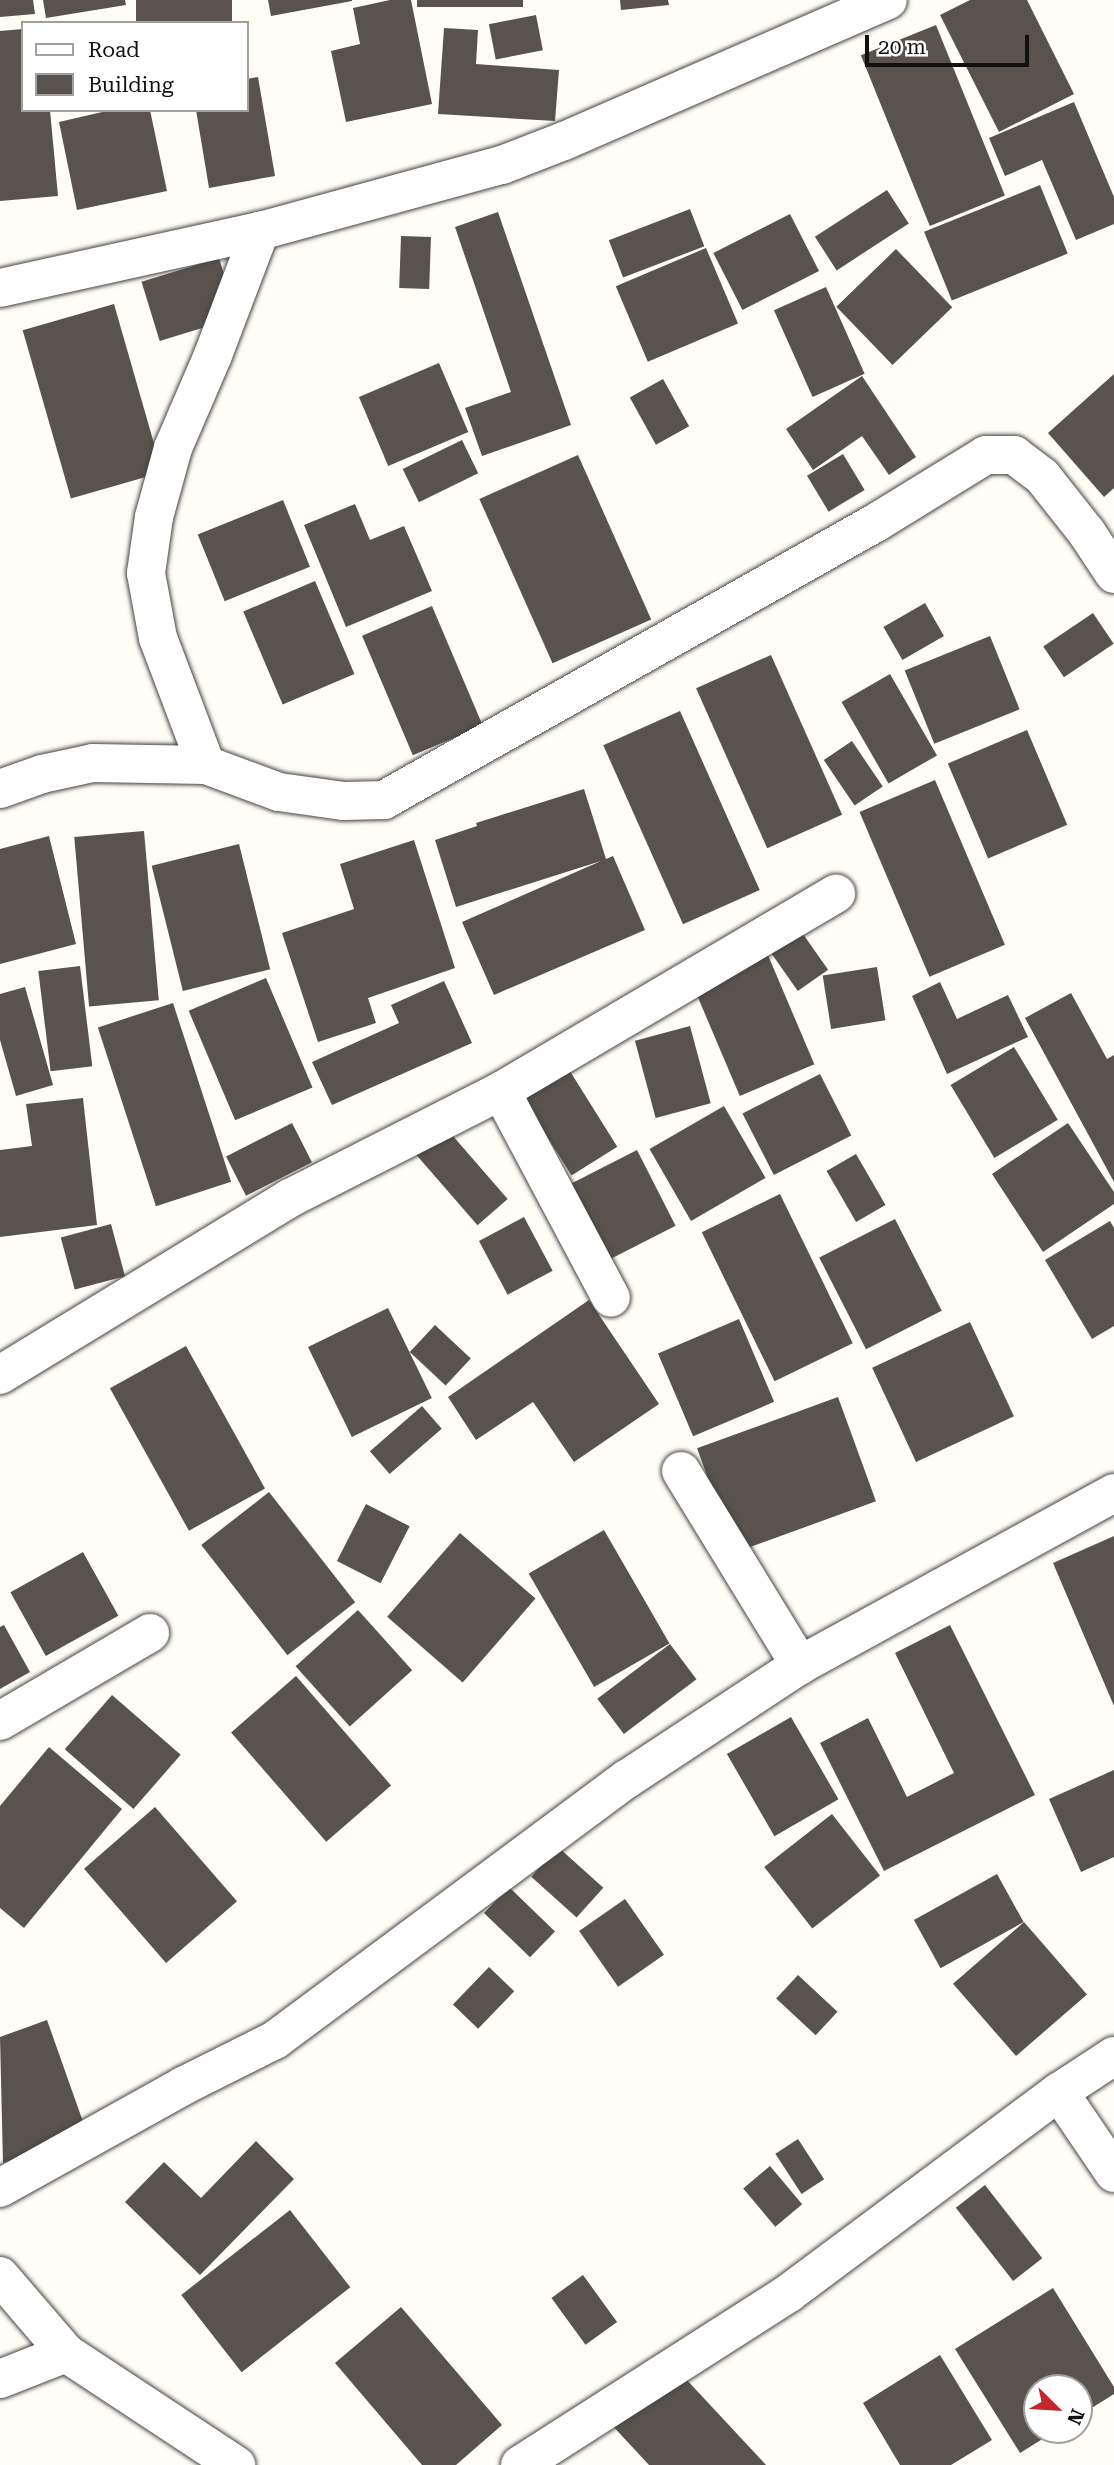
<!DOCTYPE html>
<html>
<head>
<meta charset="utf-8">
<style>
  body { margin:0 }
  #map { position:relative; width:1114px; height:2465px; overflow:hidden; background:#fffdf5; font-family:"Roboto Serif",serif }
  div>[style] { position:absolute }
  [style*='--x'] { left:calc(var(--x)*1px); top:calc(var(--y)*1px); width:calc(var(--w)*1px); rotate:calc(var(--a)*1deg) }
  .building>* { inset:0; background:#5a524d; transform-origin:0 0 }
  .roads { filter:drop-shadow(0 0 2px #444) drop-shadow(0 0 2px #444) }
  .minor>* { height:38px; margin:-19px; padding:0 19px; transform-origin:19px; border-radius:19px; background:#fff }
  span { translate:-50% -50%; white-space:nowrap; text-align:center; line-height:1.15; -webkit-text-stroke:7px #fff; paint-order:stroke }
  .legend { position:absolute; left:21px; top:21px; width:228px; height:91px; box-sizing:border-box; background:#fff; border:2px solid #a0a0a0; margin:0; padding:9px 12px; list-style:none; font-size:21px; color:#111 }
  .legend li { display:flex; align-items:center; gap:14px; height:35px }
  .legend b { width:35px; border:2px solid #a0a0a0 }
  .north { position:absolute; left:1023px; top:2374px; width:70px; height:70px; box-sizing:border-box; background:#fff; border:2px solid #a0a0a0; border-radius:50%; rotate:114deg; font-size:19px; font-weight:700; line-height:28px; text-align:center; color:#111 }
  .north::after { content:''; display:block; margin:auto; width:24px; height:32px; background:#c4262e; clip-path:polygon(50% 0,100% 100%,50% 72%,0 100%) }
  .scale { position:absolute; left:865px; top:35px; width:164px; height:32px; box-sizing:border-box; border:4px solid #111; border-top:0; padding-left:9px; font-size:21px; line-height:24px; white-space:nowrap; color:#111; -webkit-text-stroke:5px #fff; paint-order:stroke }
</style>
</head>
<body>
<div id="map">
  <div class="building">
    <div style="clip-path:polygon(0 0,33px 0,35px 14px,0 17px)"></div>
    <div style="clip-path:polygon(43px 0,125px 0,126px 5px,46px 18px)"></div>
    <div style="left:136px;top:0;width:96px;height:23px"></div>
    <div style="clip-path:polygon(268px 0,352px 0,352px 1px,271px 16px)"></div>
    <div style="clip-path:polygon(390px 0,411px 0,432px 104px,346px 122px,331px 51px,360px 44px,353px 8px)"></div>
    <div style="left:417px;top:0;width:106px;height:7px"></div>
    <div style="clip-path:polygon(620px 0,668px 0,669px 5px,621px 10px)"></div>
    <div style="clip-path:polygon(970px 0,1027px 0,1074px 94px,999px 132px,940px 15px)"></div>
    <div style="left:536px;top:15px;width:36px;height:48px;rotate:79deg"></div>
    <div style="left:936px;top:25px;width:184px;height:81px;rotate:68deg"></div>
    <div style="clip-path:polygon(444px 28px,478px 30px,476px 64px,559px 70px,555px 121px,438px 114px)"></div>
    <div style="clip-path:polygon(23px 29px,23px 110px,50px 110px,58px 196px,0 201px,0 31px)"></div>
    <div style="clip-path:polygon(258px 77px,275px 176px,209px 188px,196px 110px,247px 110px,247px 79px)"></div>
    <div style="clip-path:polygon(1074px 102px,1114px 197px,1114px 224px,1076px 240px,1042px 160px,1005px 176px,989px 138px)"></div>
    <div style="clip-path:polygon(111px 110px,150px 110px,167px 191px,77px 210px,59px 122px)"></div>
    <div style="left:1040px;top:185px;width:74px;height:125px;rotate:68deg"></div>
    <div style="left:887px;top:190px;width:40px;height:86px;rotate:57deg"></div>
    <div style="left:690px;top:209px;width:40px;height:87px;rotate:69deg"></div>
    <div style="clip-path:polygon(498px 212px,571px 425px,482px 456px,465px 408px,511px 392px,455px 227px)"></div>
    <div style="left:790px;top:214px;width:64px;height:86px;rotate:63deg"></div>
    <div style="left:401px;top:236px;width:30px;height:52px;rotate:2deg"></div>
    <div style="left:706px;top:248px;width:82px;height:98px;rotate:67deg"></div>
    <div style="left:896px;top:249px;width:81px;height:83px;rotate:46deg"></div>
    <div style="left:219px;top:258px;width:62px;height:81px;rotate:73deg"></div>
    <div style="left:826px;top:287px;width:95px;height:57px;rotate:66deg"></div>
    <div style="left:114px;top:304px;width:175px;height:95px;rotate:74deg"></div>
    <div style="left:439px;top:363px;width:75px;height:87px;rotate:67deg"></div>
    <div style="clip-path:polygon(1114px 374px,1114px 488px,1104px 497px,1048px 433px)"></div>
    <div style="clip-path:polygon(862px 376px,916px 457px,889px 475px,862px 436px,813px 470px,786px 429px)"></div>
    <div style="left:663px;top:379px;width:54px;height:38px;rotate:61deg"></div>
    <div style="left:462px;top:440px;width:37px;height:66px;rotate:64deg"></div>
    <div style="left:843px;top:454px;width:42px;height:42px;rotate:59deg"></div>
    <div style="left:578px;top:455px;width:180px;height:108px;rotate:66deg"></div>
    <div style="left:283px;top:500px;width:72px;height:92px;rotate:68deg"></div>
    <div style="clip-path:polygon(355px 504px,370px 540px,404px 526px,432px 591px,346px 627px,304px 525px)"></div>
    <div style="left:315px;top:581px;width:101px;height:78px;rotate:67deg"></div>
    <div style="left:925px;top:603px;width:38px;height:48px;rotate:60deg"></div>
    <div style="left:432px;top:606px;width:130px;height:76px;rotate:67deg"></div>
    <div style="left:1093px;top:613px;width:37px;height:60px;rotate:56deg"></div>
    <div style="left:990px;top:636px;width:79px;height:92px;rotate:68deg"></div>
    <div style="left:771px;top:655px;width:175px;height:82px;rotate:66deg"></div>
    <div style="left:890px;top:674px;width:94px;height:56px;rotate:60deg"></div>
    <div style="left:680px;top:711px;width:196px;height:84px;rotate:66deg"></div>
    <div style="left:1027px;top:730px;width:103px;height:86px;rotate:67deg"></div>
    <div style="left:852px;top:741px;width:55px;height:34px;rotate:56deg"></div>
    <div style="left:935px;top:780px;width:179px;height:82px;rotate:67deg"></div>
    <div style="clip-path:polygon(584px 789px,606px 859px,613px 856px,645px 930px,494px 995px,462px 922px,601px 861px,456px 907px,435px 840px,477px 826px,476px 823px)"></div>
    <div style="left:144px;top:831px;width:170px;height:70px;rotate:85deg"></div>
    <div style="clip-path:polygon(49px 836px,76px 944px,0 964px,0 849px)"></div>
    <div style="clip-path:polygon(414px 840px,455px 968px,368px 998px,376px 1023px,318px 1042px,282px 933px,354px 909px,340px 864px)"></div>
    <div style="left:239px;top:844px;width:129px;height:90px;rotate:76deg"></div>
    <div style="left:796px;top:924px;width:56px;height:37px;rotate:55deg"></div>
    <div style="left:762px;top:941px;width:134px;height:81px;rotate:67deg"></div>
    <div style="left:80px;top:966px;width:101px;height:42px;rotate:83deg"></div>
    <div style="left:877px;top:967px;width:54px;height:55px;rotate:81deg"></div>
    <div style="left:266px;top:978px;width:119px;height:84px;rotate:67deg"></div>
    <div style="clip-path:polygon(444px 981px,472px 1043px,332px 1105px,312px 1062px,399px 1023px,391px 1005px)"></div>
    <div style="clip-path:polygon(940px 982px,957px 1019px,1008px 995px,1028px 1037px,947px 1074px,912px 996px)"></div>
    <div style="clip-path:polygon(25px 987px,53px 1085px,16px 1096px,0 1040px,0 994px)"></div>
    <div style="clip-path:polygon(1071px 993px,1107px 1059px,1114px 1055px,1114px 1182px,1025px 1018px)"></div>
    <div style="left:173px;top:1003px;width:188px;height:79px;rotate:72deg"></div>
    <div style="left:690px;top:1026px;width:80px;height:57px;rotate:75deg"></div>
    <div style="left:1014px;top:1047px;width:85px;height:74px;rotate:59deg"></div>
    <div style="left:568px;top:1068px;width:93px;height:54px;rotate:58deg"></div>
    <div style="left:820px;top:1074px;width:69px;height:87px;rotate:63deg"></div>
    <div style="clip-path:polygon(83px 1098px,97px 1225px,0 1237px,0 1150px,32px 1146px,26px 1104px)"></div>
    <div style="left:724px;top:1106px;width:83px;height:86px;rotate:60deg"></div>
    <div style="left:292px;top:1123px;width:44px;height:74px;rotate:63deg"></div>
    <div style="clip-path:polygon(1068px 1123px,1114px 1192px,1114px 1204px,1043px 1252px,992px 1174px)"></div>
    <div style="left:446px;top:1128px;width:94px;height:40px;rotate:49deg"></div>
    <div style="left:637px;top:1150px;width:85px;height:77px;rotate:63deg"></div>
    <div style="left:856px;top:1154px;width:59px;height:34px;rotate:60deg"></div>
    <div style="left:780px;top:1194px;width:166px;height:87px;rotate:64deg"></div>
    <div style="left:524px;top:1217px;width:61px;height:51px;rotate:62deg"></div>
    <div style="left:895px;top:1219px;width:103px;height:85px;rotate:63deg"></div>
    <div style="clip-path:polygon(1110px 1221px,1114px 1228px,1114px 1326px,1092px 1339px,1045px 1260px)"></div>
    <div style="left:111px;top:1224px;width:54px;height:52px;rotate:75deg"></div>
    <div style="clip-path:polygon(589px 1300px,659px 1404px,574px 1462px,533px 1402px,476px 1440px,448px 1397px)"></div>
    <div style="left:388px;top:1308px;width:100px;height:89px;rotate:64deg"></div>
    <div style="left:739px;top:1319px;width:90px;height:88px;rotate:67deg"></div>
    <div style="left:970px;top:1322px;width:104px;height:108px;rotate:65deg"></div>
    <div style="left:435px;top:1325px;width:49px;height:37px;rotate:43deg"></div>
    <div style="left:186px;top:1346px;width:163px;height:87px;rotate:61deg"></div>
    <div style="left:838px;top:1397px;width:111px;height:150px;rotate:70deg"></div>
    <div style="left:422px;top:1406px;width:30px;height:69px;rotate:49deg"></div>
    <div style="left:269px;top:1492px;width:140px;height:86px;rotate:52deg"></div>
    <div style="left:366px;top:1504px;width:49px;height:64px;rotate:27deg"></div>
    <div style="left:604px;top:1530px;width:131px;height:87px;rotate:60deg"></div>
    <div style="left:460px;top:1533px;width:100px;height:111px;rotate:41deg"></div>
    <div style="clip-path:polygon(1114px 1536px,1114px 1706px,1053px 1563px)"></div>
    <div style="left:83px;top:1552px;width:73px;height:83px;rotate:61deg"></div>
    <div style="left:358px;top:1610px;width:81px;height:84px;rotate:48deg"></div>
    <div style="clip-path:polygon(4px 1625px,30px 1672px,0 1689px,0 1627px)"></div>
    <div style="clip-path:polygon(950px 1625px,1035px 1795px,884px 1871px,820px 1743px,868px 1718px,907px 1797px,954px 1773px,895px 1653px)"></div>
    <div style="left:670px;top:1644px;width:44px;height:91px;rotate:53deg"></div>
    <div style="left:296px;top:1676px;width:145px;height:86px;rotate:49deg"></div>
    <div style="left:112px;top:1695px;width:91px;height:72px;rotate:41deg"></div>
    <div style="left:791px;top:1717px;width:95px;height:74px;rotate:60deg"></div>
    <div style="clip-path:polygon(49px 1747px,122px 1809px,24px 1928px,0 1908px,0 1806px)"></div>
    <div style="clip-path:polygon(1114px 1770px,1114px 1857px,1081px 1872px,1049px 1799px)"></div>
    <div style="left:155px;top:1807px;width:125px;height:94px;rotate:49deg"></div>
    <div style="left:832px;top:1814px;width:78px;height:86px;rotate:52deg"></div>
    <div style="left:558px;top:1847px;width:61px;height:40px;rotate:42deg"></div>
    <div style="left:997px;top:1874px;width:55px;height:95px;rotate:61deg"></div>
    <div style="left:509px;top:1887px;width:64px;height:36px;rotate:44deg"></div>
    <div style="left:625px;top:1899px;width:68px;height:56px;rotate:55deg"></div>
    <div style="left:1024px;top:1922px;width:96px;height:94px;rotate:49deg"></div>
    <div style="left:489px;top:1967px;width:35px;height:52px;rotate:44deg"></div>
    <div style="left:798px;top:1975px;width:54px;height:32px;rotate:43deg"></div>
    <div style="clip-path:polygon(47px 2020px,87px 2133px,3px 2163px,0 2037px)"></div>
    <div style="left:798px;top:2139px;width:48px;height:27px;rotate:57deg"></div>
    <div style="clip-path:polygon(256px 2141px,294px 2179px,200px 2275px,125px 2202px,164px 2162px,201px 2198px)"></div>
    <div style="left:770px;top:2166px;width:50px;height:35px;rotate:50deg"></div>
    <div style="left:985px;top:2185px;width:93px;height:37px;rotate:52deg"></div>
    <div style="left:290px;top:2210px;width:98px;height:138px;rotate:52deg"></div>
    <div style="left:583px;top:2275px;width:58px;height:39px;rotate:54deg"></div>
    <div style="clip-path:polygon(1053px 2288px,1114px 2387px,1114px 2394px,1079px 2416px,1079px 2388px,1037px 2388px,1037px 2430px,1057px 2430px,1020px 2453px,955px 2349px)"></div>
    <div style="clip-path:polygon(401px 2307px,502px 2425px,456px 2465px,422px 2465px,335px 2363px)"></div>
    <div style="clip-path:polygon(940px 2355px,992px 2440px,951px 2465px,900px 2465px,863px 2403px)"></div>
    <div style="clip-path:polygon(671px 2363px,766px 2465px,649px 2465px,609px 2422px)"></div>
  </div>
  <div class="roads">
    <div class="minor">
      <div style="--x:0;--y:288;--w:266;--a:-12.4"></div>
      <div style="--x:260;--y:231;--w:251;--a:-15.3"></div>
      <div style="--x:502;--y:165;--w:66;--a:-21.2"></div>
      <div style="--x:564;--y:141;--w:353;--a:-23.5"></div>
      <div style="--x:206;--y:765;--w:136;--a:-110.7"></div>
      <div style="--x:158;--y:638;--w:66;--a:-100.5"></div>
      <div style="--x:146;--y:573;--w:57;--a:-81.9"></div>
      <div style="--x:154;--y:517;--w:72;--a:-74.6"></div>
      <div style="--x:173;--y:448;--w:101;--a:-66.7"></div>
      <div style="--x:213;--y:355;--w:133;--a:-69.2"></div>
      <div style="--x:0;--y:789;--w:45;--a:-19.7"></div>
      <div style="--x:42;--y:774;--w:52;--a:-12.2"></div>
      <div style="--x:93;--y:763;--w:113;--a:1"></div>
      <div style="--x:206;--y:765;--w:78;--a:20.3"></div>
      <div style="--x:279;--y:792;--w:66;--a:7.9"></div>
      <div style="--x:344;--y:801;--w:40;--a:-1.4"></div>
      <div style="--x:384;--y:800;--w:566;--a:-29.42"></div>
      <div style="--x:877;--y:522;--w:128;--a:-31.6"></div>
      <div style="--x:986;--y:455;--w:28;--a:0"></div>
      <div style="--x:1014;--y:455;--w:35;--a:37"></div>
      <div style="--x:1042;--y:476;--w:73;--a:51.7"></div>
      <div style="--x:1087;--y:533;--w:49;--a:56.6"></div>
      <div style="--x:501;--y:1091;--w:234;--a:62"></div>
      <div style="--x:0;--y:1375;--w:340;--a:-31.4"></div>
      <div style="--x:290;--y:1198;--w:237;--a:-26.9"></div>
      <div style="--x:501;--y:1091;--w:389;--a:-30.5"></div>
      <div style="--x:681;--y:1471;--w:228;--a:58.5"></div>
      <div style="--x:0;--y:1721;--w:174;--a:-30.4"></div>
      <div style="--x:1059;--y:2092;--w:98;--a:55.8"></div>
      <div style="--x:0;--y:2188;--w:210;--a:-29.1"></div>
      <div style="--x:183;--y:2086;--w:103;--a:-26.6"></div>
      <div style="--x:275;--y:2040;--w:438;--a:-36.6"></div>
      <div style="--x:627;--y:1779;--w:207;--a:-33.4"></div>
      <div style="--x:800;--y:1665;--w:358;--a:-28.7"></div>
      <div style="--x:0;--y:2276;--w:101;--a:49.4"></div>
      <div style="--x:0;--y:2379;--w:71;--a:-21.5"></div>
      <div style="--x:66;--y:2353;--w:204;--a:33.4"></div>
      <div style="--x:520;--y:2465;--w:319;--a:-32.6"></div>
      <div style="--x:789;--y:2293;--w:337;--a:-36.7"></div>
      <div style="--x:1059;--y:2092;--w:66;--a:-33.2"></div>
    </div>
  </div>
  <ul class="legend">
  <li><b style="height:9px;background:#fff"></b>Road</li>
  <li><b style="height:19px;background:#5a524d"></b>Building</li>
  </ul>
  <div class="north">N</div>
  <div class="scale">20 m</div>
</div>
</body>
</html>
